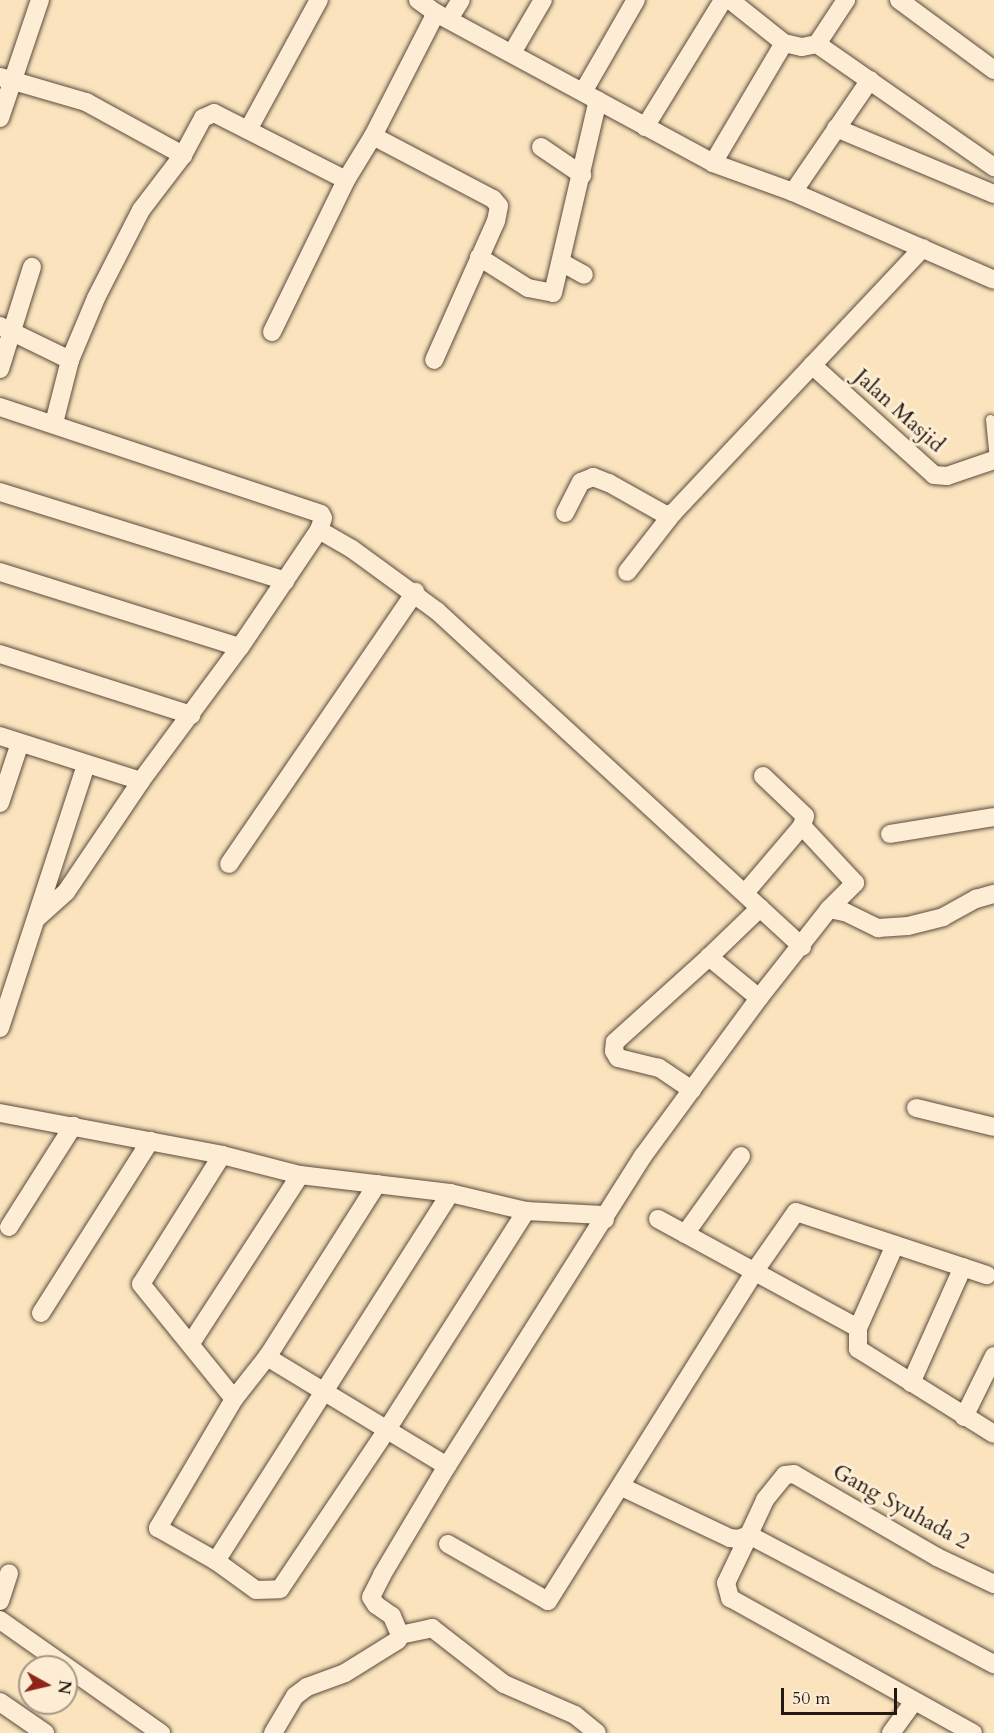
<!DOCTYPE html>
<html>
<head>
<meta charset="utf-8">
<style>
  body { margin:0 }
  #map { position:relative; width:994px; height:1733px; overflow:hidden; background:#fbe4bd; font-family:Cardo,serif }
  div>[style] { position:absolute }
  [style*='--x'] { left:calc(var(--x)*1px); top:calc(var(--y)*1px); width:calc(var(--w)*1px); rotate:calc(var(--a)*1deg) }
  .roads { filter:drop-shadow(0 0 2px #5a4b3e) drop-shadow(0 0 2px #5a4b3e) }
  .lane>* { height:9px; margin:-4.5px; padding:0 4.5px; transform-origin:4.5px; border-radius:4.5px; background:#fcedd4 }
  .street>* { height:18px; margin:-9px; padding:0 9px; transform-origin:9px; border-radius:9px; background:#fcedd4 }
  span { translate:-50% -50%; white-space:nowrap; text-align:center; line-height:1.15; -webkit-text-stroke:6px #fcedd4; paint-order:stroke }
  .street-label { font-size:22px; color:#241813 }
  .north { position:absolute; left:18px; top:1655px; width:60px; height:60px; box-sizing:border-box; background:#fcedd4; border:2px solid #a69887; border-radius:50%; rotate:98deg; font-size:16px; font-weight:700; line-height:24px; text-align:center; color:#241813 }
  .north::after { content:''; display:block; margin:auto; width:21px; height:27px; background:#8f2418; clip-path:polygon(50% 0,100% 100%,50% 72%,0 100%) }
  .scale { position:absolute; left:781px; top:1688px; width:116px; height:27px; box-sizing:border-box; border:3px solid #241813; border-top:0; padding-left:8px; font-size:18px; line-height:21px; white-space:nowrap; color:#241813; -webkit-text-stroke:4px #fcedd4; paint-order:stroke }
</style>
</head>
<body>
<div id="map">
  <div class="roads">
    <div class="lane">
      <div style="--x:990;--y:419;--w:40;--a:84.3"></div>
    </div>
    <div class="street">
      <div style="--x:418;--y:0;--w:22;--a:36"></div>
      <div style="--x:436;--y:13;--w:315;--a:28.4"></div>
      <div style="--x:713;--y:163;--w:85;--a:19.9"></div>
      <div style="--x:793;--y:192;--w:219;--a:23.6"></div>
      <div style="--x:730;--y:0;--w:69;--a:38.5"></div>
      <div style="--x:784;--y:43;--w:18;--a:13"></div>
      <div style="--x:802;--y:47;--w:15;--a:-11"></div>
      <div style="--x:817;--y:44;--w:53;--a:-56.6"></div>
      <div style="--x:899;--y:0;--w:118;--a:36.4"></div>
      <div style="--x:449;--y:19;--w:22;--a:-58"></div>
      <div style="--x:817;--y:44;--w:216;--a:34.8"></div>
      <div style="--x:512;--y:53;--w:61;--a:-59.7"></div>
      <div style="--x:0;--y:77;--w:90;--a:16.2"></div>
      <div style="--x:86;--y:102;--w:111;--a:28.7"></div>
      <div style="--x:583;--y:92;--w:106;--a:-60.1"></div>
      <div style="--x:0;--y:118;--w:125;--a:-71.3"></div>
      <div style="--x:645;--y:127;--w:149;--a:-58.4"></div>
      <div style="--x:836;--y:128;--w:171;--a:22.7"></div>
      <div style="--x:248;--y:130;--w:148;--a:-61.4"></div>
      <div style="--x:373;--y:136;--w:136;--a:27.7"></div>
      <div style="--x:493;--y:199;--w:9;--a:49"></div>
      <div style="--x:499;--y:206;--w:15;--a:101"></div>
      <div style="--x:496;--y:221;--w:152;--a:114"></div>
      <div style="--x:541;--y:147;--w:50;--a:34.3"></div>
      <div style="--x:713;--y:163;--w:139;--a:-59.4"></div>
      <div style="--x:793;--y:192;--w:136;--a:-55.5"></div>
      <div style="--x:479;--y:257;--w:58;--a:32.3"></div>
      <div style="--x:528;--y:288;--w:25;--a:11"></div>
      <div style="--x:553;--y:293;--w:198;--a:-76.9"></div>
      <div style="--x:561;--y:262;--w:26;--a:29"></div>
      <div style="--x:0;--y:326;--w:78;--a:25.9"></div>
      <div style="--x:272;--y:332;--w:169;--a:-64"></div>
      <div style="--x:346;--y:180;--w:52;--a:-58.5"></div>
      <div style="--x:373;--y:136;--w:138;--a:-62.9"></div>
      <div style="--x:812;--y:365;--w:164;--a:42"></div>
      <div style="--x:934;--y:475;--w:13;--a:4"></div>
      <div style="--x:947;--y:476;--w:50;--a:-18.8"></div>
      <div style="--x:0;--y:369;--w:107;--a:-72.6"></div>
      <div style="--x:0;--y:407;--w:338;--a:18.4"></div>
      <div style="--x:321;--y:514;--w:4;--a:63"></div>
      <div style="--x:323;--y:518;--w:13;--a:108"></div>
      <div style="--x:319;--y:530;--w:141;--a:124"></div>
      <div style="--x:240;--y:647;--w:167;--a:126.5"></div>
      <div style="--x:141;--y:781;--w:134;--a:124"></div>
      <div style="--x:66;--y:892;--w:39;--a:138"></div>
      <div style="--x:54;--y:423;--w:65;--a:-75.7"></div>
      <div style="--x:70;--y:360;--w:67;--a:-67.2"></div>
      <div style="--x:96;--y:298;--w:99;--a:-62.9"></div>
      <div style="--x:141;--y:210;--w:69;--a:-52.6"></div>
      <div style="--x:183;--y:155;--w:42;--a:-61.6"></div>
      <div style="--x:203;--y:118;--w:12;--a:-24"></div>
      <div style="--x:214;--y:113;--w:148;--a:26.9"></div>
      <div style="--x:0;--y:492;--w:299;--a:17.3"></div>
      <div style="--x:565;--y:513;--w:35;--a:-63"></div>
      <div style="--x:581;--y:482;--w:13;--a:-23"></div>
      <div style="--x:593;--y:477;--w:17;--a:21"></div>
      <div style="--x:609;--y:483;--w:65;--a:29.3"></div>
      <div style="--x:666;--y:515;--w:7;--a:-16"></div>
      <div style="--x:673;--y:513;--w:364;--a:-46.7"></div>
      <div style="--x:319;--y:530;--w:38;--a:30"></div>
      <div style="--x:352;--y:549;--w:105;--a:36.1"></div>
      <div style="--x:437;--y:611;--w:496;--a:42.6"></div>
      <div style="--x:0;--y:572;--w:251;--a:17.4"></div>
      <div style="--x:627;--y:572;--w:75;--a:-52.1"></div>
      <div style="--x:0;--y:654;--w:201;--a:17.7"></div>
      <div style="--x:0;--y:736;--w:148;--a:17.7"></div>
      <div style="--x:763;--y:776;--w:58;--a:43.6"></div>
      <div style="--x:805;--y:816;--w:10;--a:107"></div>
      <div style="--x:0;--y:803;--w:63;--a:-71.6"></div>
      <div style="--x:890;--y:834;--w:105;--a:-9.3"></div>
      <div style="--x:229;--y:864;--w:330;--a:-55.6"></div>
      <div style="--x:829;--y:909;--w:16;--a:11"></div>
      <div style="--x:845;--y:912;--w:37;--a:26"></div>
      <div style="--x:878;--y:928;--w:30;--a:-4"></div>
      <div style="--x:908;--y:926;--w:36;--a:-14"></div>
      <div style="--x:943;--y:917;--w:38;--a:-29"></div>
      <div style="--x:976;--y:899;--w:19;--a:-16"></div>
      <div style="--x:759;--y:998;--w:65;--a:-140.6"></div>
      <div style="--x:709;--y:957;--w:71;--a:-43.9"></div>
      <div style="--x:0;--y:1028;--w:277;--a:-71.9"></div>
      <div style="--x:692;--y:1090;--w:40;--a:-146"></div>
      <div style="--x:659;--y:1068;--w:42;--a:-166.3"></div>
      <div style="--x:618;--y:1058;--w:8;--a:-120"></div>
      <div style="--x:614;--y:1051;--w:9;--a:-84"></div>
      <div style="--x:615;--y:1042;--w:127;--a:-42.1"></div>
      <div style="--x:916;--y:1108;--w:80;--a:13.7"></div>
      <div style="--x:0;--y:1113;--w:226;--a:10.7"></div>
      <div style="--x:222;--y:1155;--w:81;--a:14.4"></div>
      <div style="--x:300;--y:1175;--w:151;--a:6.8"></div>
      <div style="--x:450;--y:1193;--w:78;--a:13.3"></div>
      <div style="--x:526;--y:1211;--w:77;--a:3"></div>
      <div style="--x:603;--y:1215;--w:5;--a:68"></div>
      <div style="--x:222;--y:1155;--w:152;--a:122.1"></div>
      <div style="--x:141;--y:1284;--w:148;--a:51"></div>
      <div style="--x:377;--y:1184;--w:205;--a:122.4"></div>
      <div style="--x:267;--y:1357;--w:53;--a:128.2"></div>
      <div style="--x:234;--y:1399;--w:150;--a:120.5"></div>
      <div style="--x:158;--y:1528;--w:67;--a:29.6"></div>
      <div style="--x:216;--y:1561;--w:49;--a:35.9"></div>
      <div style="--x:256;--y:1590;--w:24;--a:-2"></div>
      <div style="--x:280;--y:1589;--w:190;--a:-56.1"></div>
      <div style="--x:386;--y:1431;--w:261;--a:-57.5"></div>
      <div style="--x:658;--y:1219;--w:228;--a:28.6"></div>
      <div style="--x:858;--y:1328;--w:21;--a:90"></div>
      <div style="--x:858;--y:1349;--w:160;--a:32"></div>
      <div style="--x:9;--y:1227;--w:120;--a:-57.6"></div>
      <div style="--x:685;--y:1234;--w:96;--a:-54.3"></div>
      <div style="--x:41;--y:1313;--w:204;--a:-57.6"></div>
      <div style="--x:858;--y:1328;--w:91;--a:-66"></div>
      <div style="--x:191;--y:1343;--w:200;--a:-57"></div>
      <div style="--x:267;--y:1357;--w:210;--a:31.2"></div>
      <div style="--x:911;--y:1383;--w:127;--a:-65.9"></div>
      <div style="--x:964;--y:1417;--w:68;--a:-63.8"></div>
      <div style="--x:622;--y:1487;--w:119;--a:25.3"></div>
      <div style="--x:730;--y:1538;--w:8;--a:7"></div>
      <div style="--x:738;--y:1539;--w:12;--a:-20"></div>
      <div style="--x:749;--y:1535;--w:53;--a:115.6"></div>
      <div style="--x:726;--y:1583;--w:16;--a:75"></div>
      <div style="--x:730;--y:1598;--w:278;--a:29.1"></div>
      <div style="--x:448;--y:1544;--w:115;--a:29.7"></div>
      <div style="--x:548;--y:1601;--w:388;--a:-57.9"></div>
      <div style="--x:754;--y:1272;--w:73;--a:-55"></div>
      <div style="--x:796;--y:1212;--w:201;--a:18.3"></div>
      <div style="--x:216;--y:1561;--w:436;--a:-57.5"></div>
      <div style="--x:994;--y:1584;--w:63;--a:-154.7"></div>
      <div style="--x:937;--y:1557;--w:165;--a:-149.9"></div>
      <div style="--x:794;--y:1474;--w:9;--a:174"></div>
      <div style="--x:785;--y:1475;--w:32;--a:129"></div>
      <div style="--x:765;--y:1500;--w:38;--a:115"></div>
      <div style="--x:749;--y:1535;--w:277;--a:27.8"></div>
      <div style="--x:0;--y:1601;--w:29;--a:-72"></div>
      <div style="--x:0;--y:1620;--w:197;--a:35.1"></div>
      <div style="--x:400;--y:1635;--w:33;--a:-12"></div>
      <div style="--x:432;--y:1628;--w:91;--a:37.9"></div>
      <div style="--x:504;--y:1684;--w:77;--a:23.6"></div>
      <div style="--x:575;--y:1715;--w:28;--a:39"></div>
      <div style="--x:0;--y:1702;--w:55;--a:34.6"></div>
      <div style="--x:273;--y:1733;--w:43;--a:-59.3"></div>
      <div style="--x:295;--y:1696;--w:15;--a:-37"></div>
      <div style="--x:307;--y:1687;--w:40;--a:-20.2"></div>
      <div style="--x:345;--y:1673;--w:62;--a:-31.9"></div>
      <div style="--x:398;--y:1640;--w:5;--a:-68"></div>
      <div style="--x:400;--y:1635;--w:21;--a:-113"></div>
      <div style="--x:392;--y:1616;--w:19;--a:-145"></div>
      <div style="--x:376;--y:1605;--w:9;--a:-122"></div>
      <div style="--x:371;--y:1597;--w:25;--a:-63"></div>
      <div style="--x:382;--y:1575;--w:127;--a:-59.2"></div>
      <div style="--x:447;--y:1466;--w:367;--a:-57.7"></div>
      <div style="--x:643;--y:1156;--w:196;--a:-53.7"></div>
      <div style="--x:759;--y:998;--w:113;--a:-51.8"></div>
      <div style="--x:829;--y:909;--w:37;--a:-45"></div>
      <div style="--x:855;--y:883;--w:78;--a:-132.9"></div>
      <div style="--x:802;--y:826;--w:88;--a:130.4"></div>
      <div style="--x:891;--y:1733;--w:39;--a:-54"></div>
    </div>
  </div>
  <div class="street-label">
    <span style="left:899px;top:411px;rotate:42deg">Jalan Masjid</span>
    <span style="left:901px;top:1507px;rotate:29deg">Gang Syuhada 2</span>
  </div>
  <div class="north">N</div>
  <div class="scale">50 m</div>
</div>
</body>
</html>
